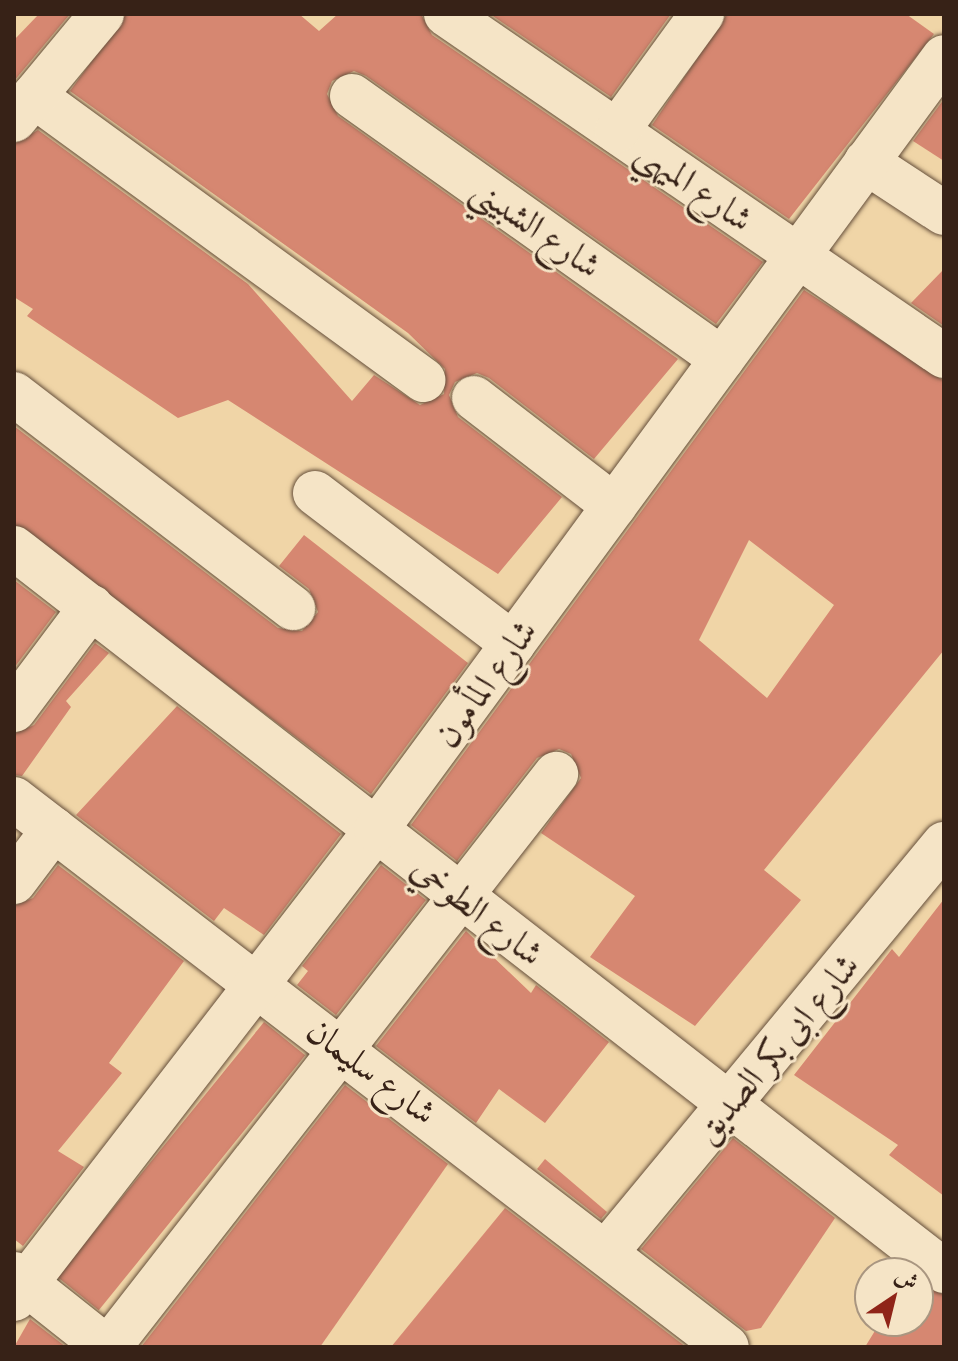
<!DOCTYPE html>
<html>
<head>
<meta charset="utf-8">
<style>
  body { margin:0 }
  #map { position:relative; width:958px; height:1361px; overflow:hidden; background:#f0d5a7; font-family:"EB Garamond",Amiri,serif }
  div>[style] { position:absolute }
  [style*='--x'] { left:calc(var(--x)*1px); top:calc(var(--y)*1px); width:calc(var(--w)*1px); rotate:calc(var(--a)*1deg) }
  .building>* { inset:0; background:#d68771; transform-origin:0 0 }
  .roads { filter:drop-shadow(0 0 2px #654f3b) drop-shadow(0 0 2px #654f3b) }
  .street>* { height:44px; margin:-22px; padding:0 22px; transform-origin:22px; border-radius:22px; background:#f5e4c6 }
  span { translate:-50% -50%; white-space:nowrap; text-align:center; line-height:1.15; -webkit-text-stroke:6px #f5e4c6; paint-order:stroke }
  .street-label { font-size:36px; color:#372217 }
  .frame { position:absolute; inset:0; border:16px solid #372217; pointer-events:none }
  .north { position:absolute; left:854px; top:1257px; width:80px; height:80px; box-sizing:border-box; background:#f5e4c6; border:2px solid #a99680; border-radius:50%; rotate:35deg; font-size:22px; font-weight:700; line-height:32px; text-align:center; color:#372217 }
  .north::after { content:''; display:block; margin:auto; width:28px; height:36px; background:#8f2418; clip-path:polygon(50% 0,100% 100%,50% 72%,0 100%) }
</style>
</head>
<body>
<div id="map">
  <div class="building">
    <div style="clip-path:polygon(39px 14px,70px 14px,14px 81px,14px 40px)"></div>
    <div style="clip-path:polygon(126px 14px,299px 14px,319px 31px,338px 14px,421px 14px,432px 35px,763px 262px,716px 324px,366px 76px,354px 71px,332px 81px,327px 94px,338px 116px,678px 359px,594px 459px,489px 378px,477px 373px,455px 382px,449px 395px,458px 417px,562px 497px,498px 574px,228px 400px,178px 418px,27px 316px,33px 309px,14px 297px,14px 144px,38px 130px,248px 284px,352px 401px,374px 375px,420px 405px,444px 394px,445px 369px,408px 333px,70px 91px)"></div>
    <div style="clip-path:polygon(490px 14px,671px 14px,611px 97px)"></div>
    <div style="clip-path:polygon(727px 14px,906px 14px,934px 34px,789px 219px,652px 125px)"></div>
    <div style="clip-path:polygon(944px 99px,944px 161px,913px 141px)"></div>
    <div style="clip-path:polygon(944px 269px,944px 326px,911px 303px)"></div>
    <div style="clip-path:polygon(evenodd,804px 290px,944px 381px,944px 650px,764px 870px,801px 900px,695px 1026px,590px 957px,635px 896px,541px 833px,581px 778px,571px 754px,559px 749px,537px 758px,457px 861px,411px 825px,804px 290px,749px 540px,834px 605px,767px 698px,699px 640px,749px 540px)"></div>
    <div style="clip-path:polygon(14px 426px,278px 628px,302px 631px,318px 612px,309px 589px,279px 566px,304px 535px,468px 663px,371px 794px,14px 524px)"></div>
    <div style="clip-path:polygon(14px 580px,56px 612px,14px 668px)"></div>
    <div style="clip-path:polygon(95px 643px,109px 653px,66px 701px,71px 707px,22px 776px,14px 775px,14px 734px,34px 725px)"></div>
    <div style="clip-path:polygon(177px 706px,341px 834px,264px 935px,224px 908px,214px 921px,76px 815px)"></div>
    <div style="clip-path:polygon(58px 865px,184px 961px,109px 1063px,122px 1073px,58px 1151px,84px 1167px,23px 1246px,14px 1239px,14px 906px,33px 898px)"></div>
    <div style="clip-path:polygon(381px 865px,426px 900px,336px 1015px,297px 985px,308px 971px,302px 966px)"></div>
    <div style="clip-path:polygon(944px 899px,944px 1196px,889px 1155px,898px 1145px,794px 1075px,892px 949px,899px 957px)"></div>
    <div style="clip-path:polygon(466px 931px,531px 993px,536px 985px,609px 1042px,545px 1123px,499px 1089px,476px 1123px,376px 1046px)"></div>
    <div style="left:264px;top:1022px;width:53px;height:328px;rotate:39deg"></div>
    <div style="clip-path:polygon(345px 1085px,448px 1164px,320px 1347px,141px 1347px)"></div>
    <div style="clip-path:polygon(733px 1138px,835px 1218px,761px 1328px,746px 1331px,641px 1249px)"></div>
    <div style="clip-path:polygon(545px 1159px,607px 1212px,601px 1219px,537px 1169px)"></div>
    <div style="clip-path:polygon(505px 1208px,686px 1347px,391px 1347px)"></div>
    <div style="clip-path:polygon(918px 1282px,944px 1295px,944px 1347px,865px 1347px,881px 1321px,918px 1321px)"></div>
    <div style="clip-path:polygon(30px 1319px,66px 1347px,14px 1347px)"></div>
  </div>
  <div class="roads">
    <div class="street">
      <div style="--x:446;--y:14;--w:604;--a:34.48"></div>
      <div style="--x:34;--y:96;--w:482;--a:36.1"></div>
      <div style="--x:352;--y:96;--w:454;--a:35.4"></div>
      <div style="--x:14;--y:120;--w:138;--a:-50.3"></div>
      <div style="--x:617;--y:131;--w:145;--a:-54"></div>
      <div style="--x:866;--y:162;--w:93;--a:33.2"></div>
      <div style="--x:14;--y:394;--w:352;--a:37.5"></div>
      <div style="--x:474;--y:398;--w:177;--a:37.6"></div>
      <div style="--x:315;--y:493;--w:249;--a:37.3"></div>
      <div style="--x:14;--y:548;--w:1178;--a:37.86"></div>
      <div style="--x:14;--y:710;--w:129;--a:-53.2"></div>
      <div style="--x:14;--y:799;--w:899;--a:37.55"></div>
      <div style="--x:14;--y:882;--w:66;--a:-53"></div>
      <div style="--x:608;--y:1250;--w:527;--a:-50.39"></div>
      <div style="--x:14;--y:1274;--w:117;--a:38.4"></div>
      <div style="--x:14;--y:1299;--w:592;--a:-52.34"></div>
      <div style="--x:376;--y:830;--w:959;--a:-53.69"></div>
      <div style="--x:109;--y:1347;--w:727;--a:-52.04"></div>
    </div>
  </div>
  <div class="street-label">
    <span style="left:695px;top:185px;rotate:35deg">شارع الميهي</span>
    <span style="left:537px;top:227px;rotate:35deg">شارع الشبيني</span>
    <span style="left:485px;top:683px;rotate:-54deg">شارع المأمون</span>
    <span style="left:478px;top:910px;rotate:38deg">شارع الطوخي</span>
    <span style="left:776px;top:1048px;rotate:-50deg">شارع ابى بكر الصديق</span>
    <span style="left:372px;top:1071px;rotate:37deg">شارع سليمان</span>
  </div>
  <div class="frame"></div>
  <div class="north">ش</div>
</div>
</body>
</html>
